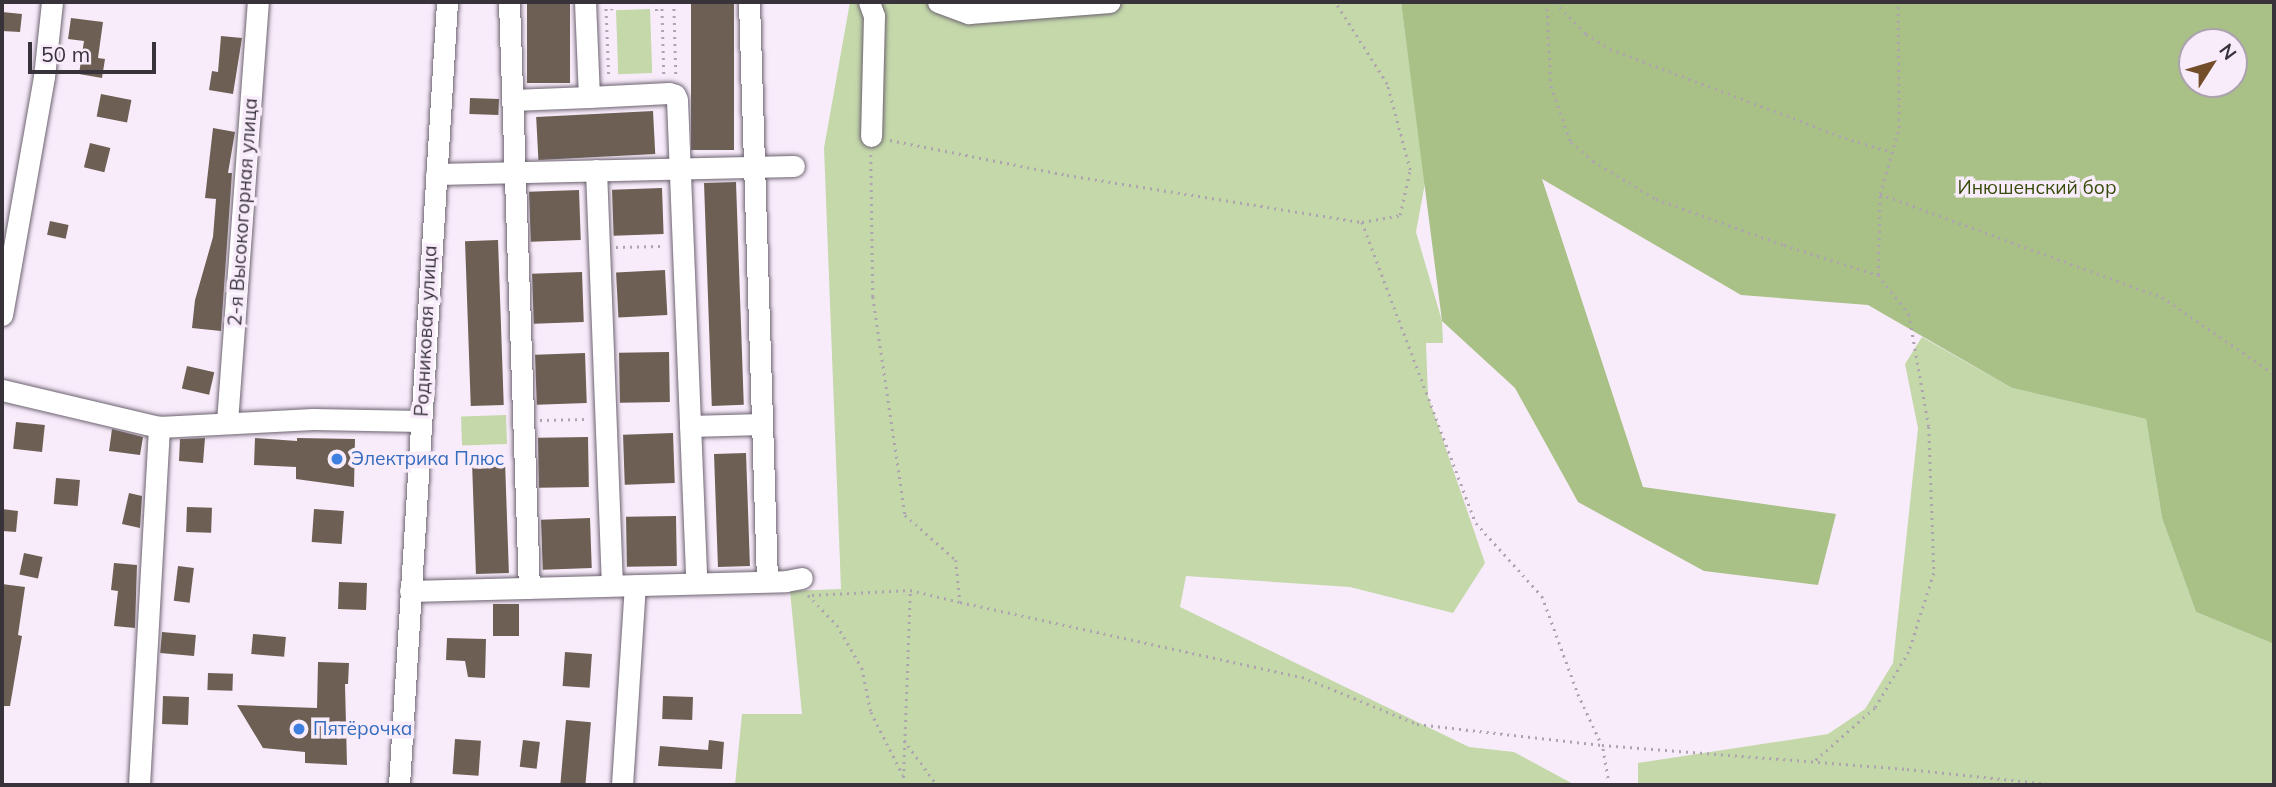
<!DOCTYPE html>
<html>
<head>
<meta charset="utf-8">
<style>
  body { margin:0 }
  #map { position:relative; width:2276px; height:787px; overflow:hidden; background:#f8ecfb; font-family:Mulish,sans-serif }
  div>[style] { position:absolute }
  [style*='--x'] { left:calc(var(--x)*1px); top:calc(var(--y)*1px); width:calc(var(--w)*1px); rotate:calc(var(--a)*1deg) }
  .green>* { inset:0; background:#c4d8aa; transform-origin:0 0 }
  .forest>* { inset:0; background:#a9c186 }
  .building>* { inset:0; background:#6d5f54; transform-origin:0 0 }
  .path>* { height:2.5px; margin-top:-1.25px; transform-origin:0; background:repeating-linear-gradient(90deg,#ada4b0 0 2px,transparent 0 7px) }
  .roads { filter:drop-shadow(0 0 2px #6d6370) drop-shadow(0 0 2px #6d6370) }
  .minor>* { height:21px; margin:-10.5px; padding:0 10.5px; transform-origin:10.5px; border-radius:10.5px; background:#fff }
  .dots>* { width:19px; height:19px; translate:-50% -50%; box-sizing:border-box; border:4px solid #f8ecfb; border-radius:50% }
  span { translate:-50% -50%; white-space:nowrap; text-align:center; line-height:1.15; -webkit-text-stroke:7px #f8ecfb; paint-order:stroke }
  .park-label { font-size:19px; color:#374c0a }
  .street-label { font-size:19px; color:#38333a }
  .shop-label { font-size:19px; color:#366cbe }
  .left { translate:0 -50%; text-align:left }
  .frame { position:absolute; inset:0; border:4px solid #38333a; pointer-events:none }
  .north { position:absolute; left:2178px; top:28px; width:70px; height:70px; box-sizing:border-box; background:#f8ecfb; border:2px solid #aba2ae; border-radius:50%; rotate:53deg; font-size:19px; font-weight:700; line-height:28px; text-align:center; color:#38333a }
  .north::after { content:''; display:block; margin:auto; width:24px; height:32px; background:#734c29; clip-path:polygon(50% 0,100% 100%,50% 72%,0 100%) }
  .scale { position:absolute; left:28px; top:42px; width:128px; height:32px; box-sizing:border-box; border:4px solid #38333a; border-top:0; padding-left:9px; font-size:21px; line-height:24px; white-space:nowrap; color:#38333a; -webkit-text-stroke:5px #f8ecfb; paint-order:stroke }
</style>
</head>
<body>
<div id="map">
  <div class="green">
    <div style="clip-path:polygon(850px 2px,938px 2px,969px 13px,1110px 2px,1401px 2px,1425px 183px,1416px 232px,1442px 321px,1443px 343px,1426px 343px,1428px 396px,1485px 563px,1453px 613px,1350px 587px,1186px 576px,1180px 607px,1469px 747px,1514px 752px,1575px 785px,735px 785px,742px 714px,802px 714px,790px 591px,841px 589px,824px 148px)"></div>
    <div style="left:650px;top:9px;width:64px;height:34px;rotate:88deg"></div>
    <div style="clip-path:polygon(1922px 337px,2012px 388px,2146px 419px,2162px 518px,2196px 612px,2274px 644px,2274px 785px,1638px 785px,1638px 763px,1828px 734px,1865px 709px,1893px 663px,1918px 428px,1905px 364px)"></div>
    <div style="left:506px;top:415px;width:29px;height:45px;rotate:88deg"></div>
  </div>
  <div class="forest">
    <div style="clip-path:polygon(evenodd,1401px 2px,2274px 2px,2274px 644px,2196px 612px,2162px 518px,2146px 419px,2012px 388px,1868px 305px,1741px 295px,1542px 179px,1643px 487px,1836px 514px,1818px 585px,1704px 571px,1578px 502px,1515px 388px,1442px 321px,1401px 2px,2192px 42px,2234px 42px,2234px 84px,2192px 84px,2192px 42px)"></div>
  </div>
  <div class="building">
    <div style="left:527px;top:2px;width:43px;height:81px"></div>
    <div style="left:691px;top:2px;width:43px;height:148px"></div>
    <div style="clip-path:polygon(2px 12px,22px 14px,20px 32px,2px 31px)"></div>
    <div style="clip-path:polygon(71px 18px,103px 22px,98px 58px,105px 59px,102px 78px,79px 74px,84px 41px,68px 39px)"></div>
    <div style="clip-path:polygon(221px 36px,242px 38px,233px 94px,209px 90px,212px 71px,218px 72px)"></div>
    <div style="left:101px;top:94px;width:31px;height:23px;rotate:11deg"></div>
    <div style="left:470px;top:98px;width:29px;height:16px;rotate:2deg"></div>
    <div style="left:653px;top:111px;width:43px;height:117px;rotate:87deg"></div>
    <div style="clip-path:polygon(213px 128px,235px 132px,228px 173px,232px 173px,221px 331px,192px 328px,195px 300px,213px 237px,216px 199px,205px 198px)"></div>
    <div style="left:90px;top:143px;width:21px;height:25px;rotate:14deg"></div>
    <div style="left:736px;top:182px;width:223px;height:32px;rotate:88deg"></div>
    <div style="left:662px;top:188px;width:46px;height:50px;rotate:88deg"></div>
    <div style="left:579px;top:190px;width:50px;height:50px;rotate:88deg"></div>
    <div style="left:50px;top:221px;width:19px;height:14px;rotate:12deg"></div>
    <div style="left:498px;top:240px;width:165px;height:33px;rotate:88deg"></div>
    <div style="left:665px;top:270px;width:45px;height:49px;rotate:87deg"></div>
    <div style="left:582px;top:272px;width:50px;height:50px;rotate:88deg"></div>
    <div style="left:669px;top:352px;width:50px;height:50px;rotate:89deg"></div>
    <div style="left:585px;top:353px;width:50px;height:50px;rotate:88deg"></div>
    <div style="left:187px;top:366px;width:28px;height:23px;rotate:13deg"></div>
    <div style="left:16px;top:422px;width:29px;height:27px;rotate:6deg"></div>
    <div style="clip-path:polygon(112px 429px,143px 437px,140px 455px,109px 451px)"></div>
    <div style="left:673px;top:433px;width:50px;height:50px;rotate:88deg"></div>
    <div style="left:588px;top:437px;width:50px;height:50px;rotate:89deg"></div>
    <div style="clip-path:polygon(205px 438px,203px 463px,179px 461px,180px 439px)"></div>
    <div style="clip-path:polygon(255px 438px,297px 441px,297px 438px,355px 439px,354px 487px,296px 479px,296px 467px,254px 465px)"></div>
    <div style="left:746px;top:453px;width:113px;height:32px;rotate:88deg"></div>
    <div style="left:505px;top:461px;width:112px;height:33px;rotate:88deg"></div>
    <div style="left:56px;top:478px;width:24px;height:26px;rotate:5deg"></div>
    <div style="clip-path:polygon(129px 493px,142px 496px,140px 528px,122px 524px)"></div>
    <div style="left:187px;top:507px;width:25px;height:25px;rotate:2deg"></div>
    <div style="clip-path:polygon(2px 509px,18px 511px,16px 532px,2px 531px)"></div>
    <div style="left:314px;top:509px;width:30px;height:33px;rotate:4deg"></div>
    <div style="left:676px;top:516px;width:50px;height:50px;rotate:89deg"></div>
    <div style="left:590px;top:518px;width:50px;height:49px;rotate:88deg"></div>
    <div style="left:24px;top:553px;width:19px;height:22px;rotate:12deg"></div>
    <div style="clip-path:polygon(114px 563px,137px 565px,135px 628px,114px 626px,118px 591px,111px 590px)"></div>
    <div style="left:178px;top:566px;width:16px;height:35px;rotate:7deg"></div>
    <div style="left:339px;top:582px;width:28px;height:27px;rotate:2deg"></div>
    <div style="clip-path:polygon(2px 584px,25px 587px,18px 635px,22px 636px,10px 706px,2px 706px)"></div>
    <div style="left:493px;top:604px;width:26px;height:32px"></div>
    <div style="left:162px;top:632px;width:34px;height:21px;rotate:5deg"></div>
    <div style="left:253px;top:634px;width:33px;height:20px;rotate:5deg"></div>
    <div style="clip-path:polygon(447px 638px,486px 639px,485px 678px,468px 677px,465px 661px,446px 660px)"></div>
    <div style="left:565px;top:652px;width:27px;height:34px;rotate:4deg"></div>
    <div style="clip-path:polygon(318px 662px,349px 663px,348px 684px,345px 684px,347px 765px,305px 763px,305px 752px,263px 748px,237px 705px,317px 708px)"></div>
    <div style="left:208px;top:673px;width:25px;height:17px;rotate:2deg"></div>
    <div style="left:163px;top:696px;width:26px;height:28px;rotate:2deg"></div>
    <div style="left:663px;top:696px;width:30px;height:23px;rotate:2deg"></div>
    <div style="left:566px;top:720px;width:25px;height:65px;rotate:5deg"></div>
    <div style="left:455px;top:739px;width:26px;height:35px;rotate:4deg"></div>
    <div style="left:523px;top:740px;width:17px;height:27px;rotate:7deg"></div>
    <div style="clip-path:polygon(709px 740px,724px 742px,722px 769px,658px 766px,660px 746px,708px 750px)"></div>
  </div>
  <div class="path">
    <div style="--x:606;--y:2;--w:76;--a:87.7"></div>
    <div style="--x:612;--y:2;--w:8;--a:90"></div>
    <div style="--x:655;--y:2;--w:9;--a:77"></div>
    <div style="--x:662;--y:2;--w:73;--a:88.4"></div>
    <div style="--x:674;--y:2;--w:72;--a:88.4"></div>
    <div style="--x:1547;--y:2;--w:84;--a:87.3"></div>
    <div style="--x:1551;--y:86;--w:59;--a:70.3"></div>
    <div style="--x:1571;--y:142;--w:29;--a:41"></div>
    <div style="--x:1593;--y:161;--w:74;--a:31.1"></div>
    <div style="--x:1656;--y:199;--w:136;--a:19.8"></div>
    <div style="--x:1784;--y:245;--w:99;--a:17.7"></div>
    <div style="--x:1878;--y:275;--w:50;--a:51.5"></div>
    <div style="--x:1909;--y:314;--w:115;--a:80"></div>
    <div style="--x:1929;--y:427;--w:146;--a:88"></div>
    <div style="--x:1934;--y:573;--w:83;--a:107.6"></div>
    <div style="--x:1909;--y:652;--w:66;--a:121.3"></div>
    <div style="--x:1875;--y:708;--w:81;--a:138.5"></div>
    <div style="--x:1555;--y:2;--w:45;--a:45.9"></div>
    <div style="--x:1586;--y:34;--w:28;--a:32"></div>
    <div style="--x:1610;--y:49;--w:251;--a:20.7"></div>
    <div style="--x:1845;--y:138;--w:49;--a:16.6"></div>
    <div style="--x:890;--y:140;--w:180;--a:11.2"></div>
    <div style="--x:1067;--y:175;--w:299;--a:9.1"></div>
    <div style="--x:1362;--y:222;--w:39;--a:-10"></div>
    <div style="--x:1400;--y:215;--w:46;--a:-77.5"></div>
    <div style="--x:1410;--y:170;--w:89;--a:-105"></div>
    <div style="--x:1387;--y:84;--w:97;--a:-122.4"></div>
    <div style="--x:871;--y:155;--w:142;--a:89.2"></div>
    <div style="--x:873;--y:297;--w:220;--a:81.6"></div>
    <div style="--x:905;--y:515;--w:68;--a:41.4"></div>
    <div style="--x:956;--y:560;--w:42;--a:84.6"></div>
    <div style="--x:960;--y:602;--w:350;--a:12.4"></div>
    <div style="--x:1302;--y:677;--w:124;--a:22.2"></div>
    <div style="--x:1417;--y:724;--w:186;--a:6.5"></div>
    <div style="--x:1880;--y:194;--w:300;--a:20.1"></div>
    <div style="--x:2162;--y:297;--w:136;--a:34.5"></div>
    <div style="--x:1362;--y:222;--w:322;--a:69.3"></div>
    <div style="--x:1476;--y:523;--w:98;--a:47.9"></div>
    <div style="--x:1542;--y:596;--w:104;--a:69.8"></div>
    <div style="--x:1578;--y:694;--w:56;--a:64.8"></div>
    <div style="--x:616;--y:247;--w:46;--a:-1.2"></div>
    <div style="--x:1878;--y:275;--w:81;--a:-88.6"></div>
    <div style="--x:1880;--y:194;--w:69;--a:-73.9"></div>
    <div style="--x:1899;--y:128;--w:126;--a:-90.5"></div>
    <div style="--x:540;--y:420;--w:46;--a:-1.2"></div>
    <div style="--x:808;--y:595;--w:42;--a:46"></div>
    <div style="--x:837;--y:625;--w:50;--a:59.8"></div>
    <div style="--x:862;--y:668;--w:45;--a:78.4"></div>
    <div style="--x:871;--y:712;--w:71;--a:63.1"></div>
    <div style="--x:812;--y:595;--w:98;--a:-2.9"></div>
    <div style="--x:904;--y:740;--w:56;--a:53.7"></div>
    <div style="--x:903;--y:785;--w:195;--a:-87.9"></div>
    <div style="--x:910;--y:590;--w:51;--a:13.5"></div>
    <div style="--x:1609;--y:785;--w:41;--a:-99.9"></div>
    <div style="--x:1602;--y:745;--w:306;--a:4.5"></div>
    <div style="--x:1907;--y:769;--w:153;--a:6"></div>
  </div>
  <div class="roads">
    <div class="minor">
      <div style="--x:509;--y:2;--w:586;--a:88.05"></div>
      <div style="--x:749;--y:2;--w:579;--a:88.22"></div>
      <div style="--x:869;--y:2;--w:15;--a:70"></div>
      <div style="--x:874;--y:16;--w:120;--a:91.4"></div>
      <div style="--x:938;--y:2;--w:33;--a:20"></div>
      <div style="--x:969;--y:13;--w:141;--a:-4.5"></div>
      <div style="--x:589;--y:97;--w:80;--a:-2.9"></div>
      <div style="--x:669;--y:93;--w:6;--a:18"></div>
      <div style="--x:675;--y:95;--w:5;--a:68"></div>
      <div style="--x:677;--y:100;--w:483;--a:87.7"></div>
      <div style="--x:512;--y:100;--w:77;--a:-2.2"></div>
      <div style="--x:589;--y:97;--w:95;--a:-92.4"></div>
      <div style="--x:596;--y:170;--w:415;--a:87.8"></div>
      <div style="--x:436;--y:174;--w:358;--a:-1.3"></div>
      <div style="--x:2;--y:315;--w:242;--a:-80"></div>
      <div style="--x:44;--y:77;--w:75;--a:-83.9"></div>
      <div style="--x:2;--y:390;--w:161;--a:13.3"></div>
      <div style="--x:159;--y:427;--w:154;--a:-3"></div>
      <div style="--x:313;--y:419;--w:108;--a:1.1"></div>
      <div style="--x:227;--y:422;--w:421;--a:-85.8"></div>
      <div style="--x:690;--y:426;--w:72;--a:-1.6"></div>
      <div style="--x:410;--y:591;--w:376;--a:-1.5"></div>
      <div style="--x:786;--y:581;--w:16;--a:-11"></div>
      <div style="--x:139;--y:785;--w:359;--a:-86.8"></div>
      <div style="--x:399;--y:785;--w:784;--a:-86.49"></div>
      <div style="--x:622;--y:785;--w:200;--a:-86.3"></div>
    </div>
  </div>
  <div class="dots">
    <div style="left:337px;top:459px;background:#3f7fe0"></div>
    <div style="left:299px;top:729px;background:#3f7fe0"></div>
  </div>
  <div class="park-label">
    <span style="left:2037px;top:188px">Инюшенский бор</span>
  </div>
  <div class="street-label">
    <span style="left:243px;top:212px;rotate:-86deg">2-я Высокогорная улица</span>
    <span style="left:426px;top:331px;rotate:-87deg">Родниковая улица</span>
  </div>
  <div class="shop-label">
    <span class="left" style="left:351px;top:459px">Электрика Плюс</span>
    <span class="left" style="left:313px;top:729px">Пятёрочка</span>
  </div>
  <div class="frame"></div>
  <div class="north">N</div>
  <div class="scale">50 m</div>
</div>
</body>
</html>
